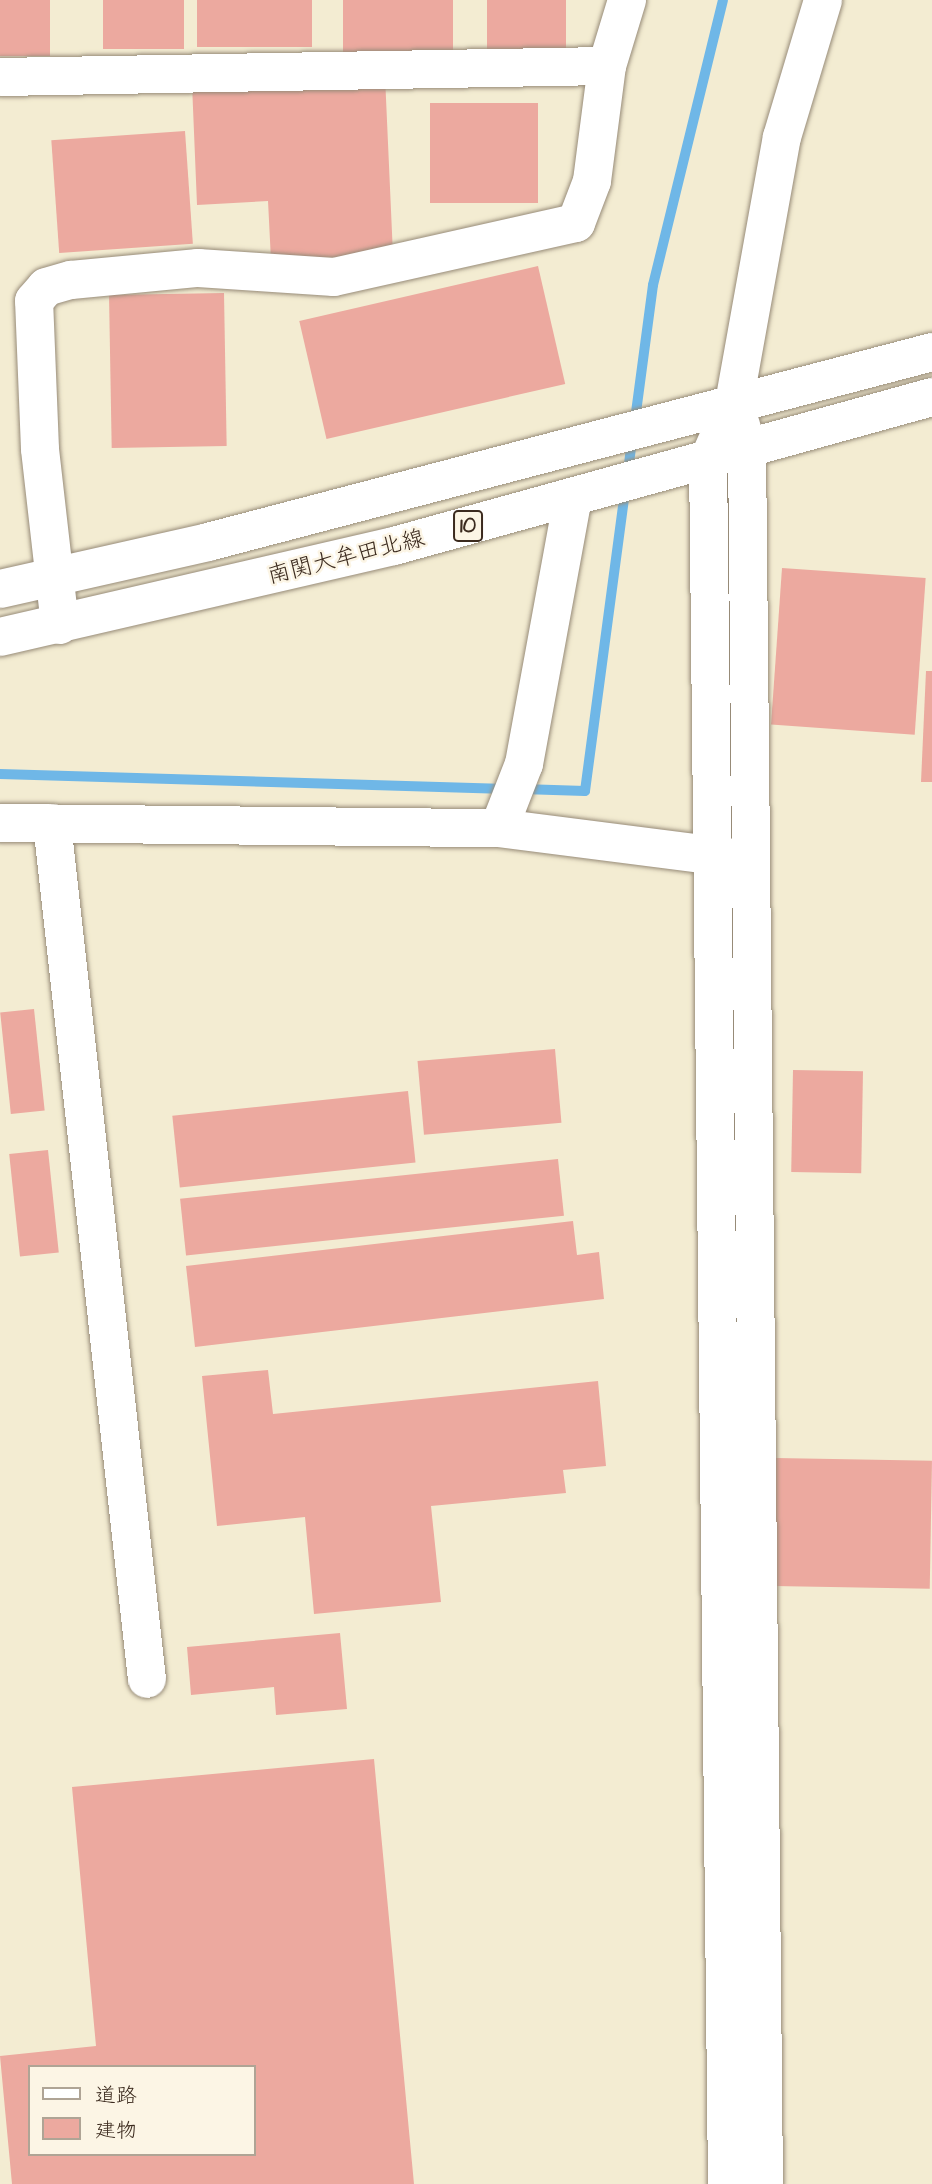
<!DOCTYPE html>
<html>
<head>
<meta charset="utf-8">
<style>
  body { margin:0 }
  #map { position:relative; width:932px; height:2184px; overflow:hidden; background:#f3ecd2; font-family:"Architects Daughter","Klee One",sans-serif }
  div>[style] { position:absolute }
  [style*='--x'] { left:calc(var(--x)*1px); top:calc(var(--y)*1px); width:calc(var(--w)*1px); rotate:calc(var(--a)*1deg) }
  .stream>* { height:10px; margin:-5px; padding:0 5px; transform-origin:5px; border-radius:5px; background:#6fb7e7 }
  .building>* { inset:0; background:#eca99f; transform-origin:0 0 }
  .roads { filter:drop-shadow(0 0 2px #978b78) drop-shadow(0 0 2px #978b78) }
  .minor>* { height:38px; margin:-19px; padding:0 19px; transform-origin:19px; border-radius:19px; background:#fff }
  .major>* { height:38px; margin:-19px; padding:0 19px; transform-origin:19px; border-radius:19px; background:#fff }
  span { translate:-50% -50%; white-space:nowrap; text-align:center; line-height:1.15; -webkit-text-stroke:5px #fcf5e5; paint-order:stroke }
  .shield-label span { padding:2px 5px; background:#fcf5e5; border:2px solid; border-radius:5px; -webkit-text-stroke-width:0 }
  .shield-label { font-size:21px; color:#3b2a1e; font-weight:700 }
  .street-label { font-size:23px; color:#3b2a1e }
  .legend { position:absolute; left:28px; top:2065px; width:228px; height:91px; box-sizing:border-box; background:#fcf5e5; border:2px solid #afa495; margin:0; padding:9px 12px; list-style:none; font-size:21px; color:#3b2a1e }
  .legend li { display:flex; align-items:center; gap:14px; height:35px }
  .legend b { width:35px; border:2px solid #afa495 }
</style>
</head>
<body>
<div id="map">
  <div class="stream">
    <div style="--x:635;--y:420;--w:136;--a:-82.4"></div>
    <div style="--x:653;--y:285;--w:293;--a:-76.2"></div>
    <div style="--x:628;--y:472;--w:33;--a:-83"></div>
    <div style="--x:0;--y:774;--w:507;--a:1.69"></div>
    <div style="--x:522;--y:789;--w:63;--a:1.8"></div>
    <div style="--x:585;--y:791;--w:303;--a:-82.4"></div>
  </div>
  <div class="building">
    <div style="left:0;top:0;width:50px;height:56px"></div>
    <div style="left:103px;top:0;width:81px;height:49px"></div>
    <div style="left:197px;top:0;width:115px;height:47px"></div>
    <div style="left:343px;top:0;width:110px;height:64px"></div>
    <div style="left:487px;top:0;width:79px;height:57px"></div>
    <div style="clip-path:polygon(385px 76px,393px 255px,271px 260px,268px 201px,197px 205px,192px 84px)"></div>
    <div style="left:538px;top:103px;width:100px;height:108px;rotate:90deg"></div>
    <div style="left:185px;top:131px;width:113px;height:134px;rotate:86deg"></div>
    <div style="left:538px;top:266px;width:121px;height:245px;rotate:77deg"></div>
    <div style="left:224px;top:293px;width:153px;height:115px;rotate:89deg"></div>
    <div style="left:782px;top:568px;width:144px;height:157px;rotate:4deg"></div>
    <div style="clip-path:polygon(926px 671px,932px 671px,932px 782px,921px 782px)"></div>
    <div style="left:34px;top:1009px;width:102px;height:34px;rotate:84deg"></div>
    <div style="left:555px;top:1049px;width:74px;height:138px;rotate:85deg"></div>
    <div style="left:793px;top:1070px;width:70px;height:102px;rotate:1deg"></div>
    <div style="left:408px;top:1091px;width:72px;height:237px;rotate:84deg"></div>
    <div style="left:48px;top:1150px;width:103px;height:39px;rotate:84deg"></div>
    <div style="left:558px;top:1159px;width:57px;height:380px;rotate:84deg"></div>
    <div style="clip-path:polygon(573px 1221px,577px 1255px,599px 1252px,604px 1299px,195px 1347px,186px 1266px)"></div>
    <div style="clip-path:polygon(268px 1370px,273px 1414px,598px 1381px,606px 1466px,563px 1470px,566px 1493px,431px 1506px,441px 1602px,314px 1614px,305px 1517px,217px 1526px,202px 1376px)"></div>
    <div style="left:776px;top:1458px;width:156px;height:128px;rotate:1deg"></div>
    <div style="clip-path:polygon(340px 1633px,347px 1709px,276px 1715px,274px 1687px,191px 1695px,187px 1647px)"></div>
    <div style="clip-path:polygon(evenodd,374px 1759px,414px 2184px,12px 2184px,0 2056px,96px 2046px,72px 1787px,374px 1759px,30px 2067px,254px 2067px,254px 2154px,30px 2154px,30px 2067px)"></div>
  </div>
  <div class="roads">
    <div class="minor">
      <div style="--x:0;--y:77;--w:607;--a:-1.04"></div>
      <div style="--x:739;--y:419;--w:28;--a:73"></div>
      <div style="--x:747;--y:446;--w:1738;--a:89.44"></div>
      <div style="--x:60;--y:625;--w:177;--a:-96.5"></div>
      <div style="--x:40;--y:449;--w:148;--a:-92.3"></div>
      <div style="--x:34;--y:301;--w:18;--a:-49"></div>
      <div style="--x:46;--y:287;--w:26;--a:-16"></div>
      <div style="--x:71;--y:280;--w:128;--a:-5.4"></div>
      <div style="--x:198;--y:268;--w:136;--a:3.8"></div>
      <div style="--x:334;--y:277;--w:248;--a:-12.6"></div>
      <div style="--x:576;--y:223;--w:45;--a:-69.1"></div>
      <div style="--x:592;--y:181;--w:116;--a:-82.6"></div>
      <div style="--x:607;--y:66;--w:69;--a:-73.1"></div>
      <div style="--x:0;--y:823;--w:499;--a:0.6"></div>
      <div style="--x:499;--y:828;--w:244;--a:7.3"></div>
      <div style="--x:52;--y:823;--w:861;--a:83.67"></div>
      <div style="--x:499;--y:828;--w:69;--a:-68.7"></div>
      <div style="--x:524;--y:764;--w:270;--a:-79.6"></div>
      <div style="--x:727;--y:2184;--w:1723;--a:-90.63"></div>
      <div style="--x:708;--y:461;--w:64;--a:-65.9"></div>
      <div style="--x:734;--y:403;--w:270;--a:-79.8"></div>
      <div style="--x:782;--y:137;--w:143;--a:-73.3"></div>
    </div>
    <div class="major">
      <div style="--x:0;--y:589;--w:213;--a:-12.7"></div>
      <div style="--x:208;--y:542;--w:749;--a:-14.7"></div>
      <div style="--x:0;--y:637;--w:404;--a:-13"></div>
      <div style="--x:394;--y:546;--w:558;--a:-15.48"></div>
    </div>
  </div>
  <div class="shield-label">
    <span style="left:468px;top:526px">10</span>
  </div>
  <div class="street-label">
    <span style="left:346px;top:557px;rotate:-14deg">南関大牟田北線</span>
  </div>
  <ul class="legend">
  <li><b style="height:9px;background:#fff"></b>道路</li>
  <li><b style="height:19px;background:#eca99f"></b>建物</li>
  </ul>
</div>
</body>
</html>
